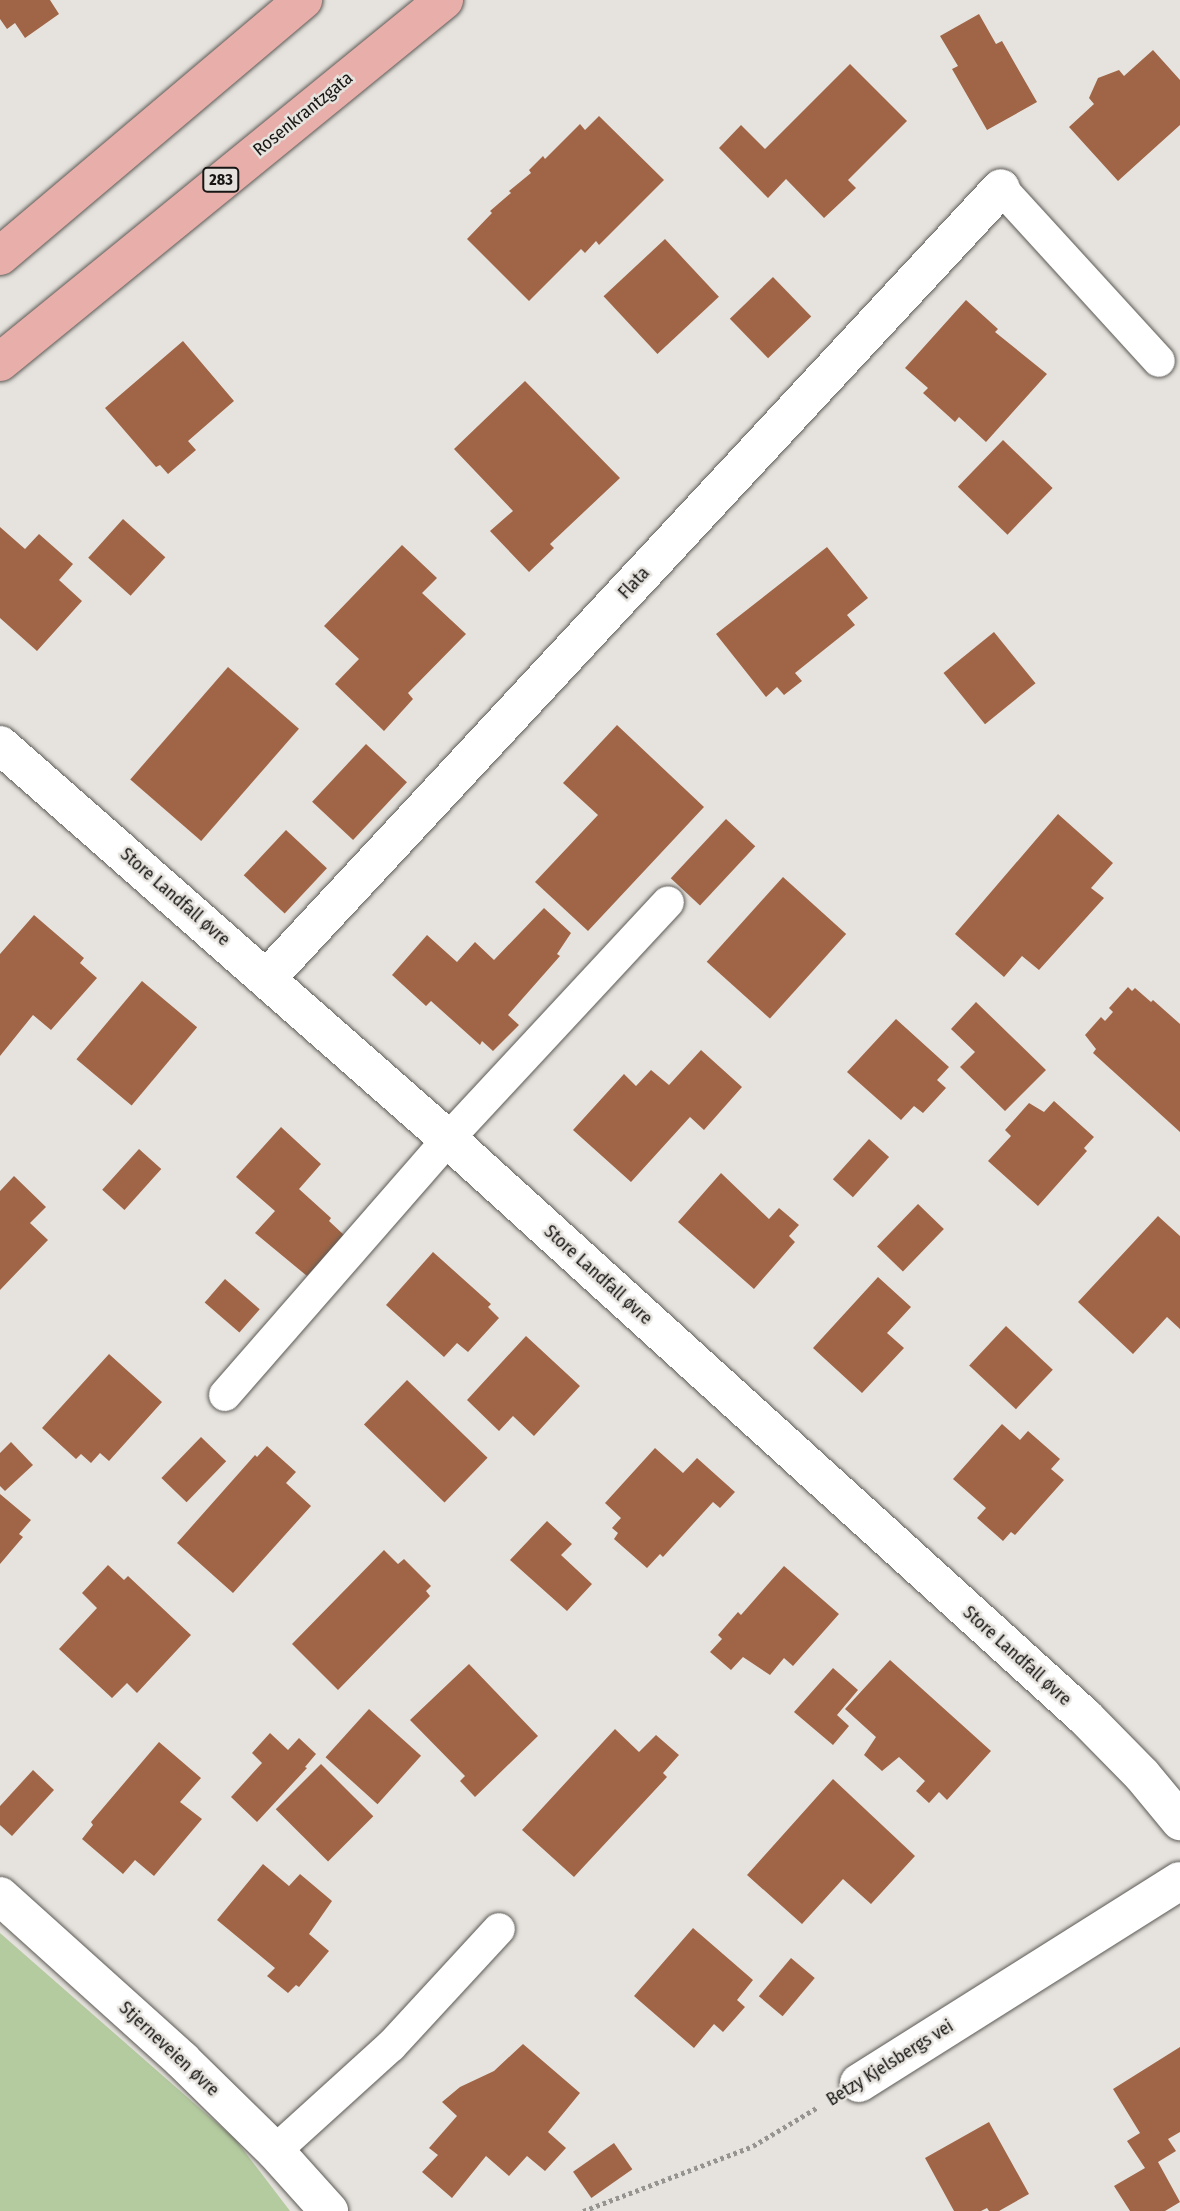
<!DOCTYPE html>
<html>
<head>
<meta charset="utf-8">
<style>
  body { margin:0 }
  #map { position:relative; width:1180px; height:2211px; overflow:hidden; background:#e6e3de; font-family:"Fira Sans Condensed",sans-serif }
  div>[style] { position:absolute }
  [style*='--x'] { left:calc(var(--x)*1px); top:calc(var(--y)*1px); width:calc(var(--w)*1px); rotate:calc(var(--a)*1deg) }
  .green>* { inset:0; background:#b4ca9f }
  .building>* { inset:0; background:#a06546; transform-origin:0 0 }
  .path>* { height:4.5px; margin-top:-2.25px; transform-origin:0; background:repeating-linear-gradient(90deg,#969490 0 3.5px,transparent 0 7px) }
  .roads { filter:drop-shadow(0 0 2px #5d5a56) drop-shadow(0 0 2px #5d5a56) }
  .lane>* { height:32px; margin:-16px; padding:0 16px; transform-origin:16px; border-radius:16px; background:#fff }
  .street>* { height:38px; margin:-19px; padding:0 19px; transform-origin:19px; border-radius:19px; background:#fff }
  .primary>* { height:38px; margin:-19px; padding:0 19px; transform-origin:19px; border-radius:19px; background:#e8aeaa }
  span { translate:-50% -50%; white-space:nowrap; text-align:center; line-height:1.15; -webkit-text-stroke:5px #e6e3de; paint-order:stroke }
  .shield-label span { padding:2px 5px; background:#e6e3de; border:2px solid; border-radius:5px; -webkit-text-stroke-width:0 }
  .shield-label { font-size:16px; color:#171614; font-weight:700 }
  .street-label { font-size:18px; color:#171614 }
</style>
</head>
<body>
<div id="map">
  <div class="green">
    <div style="clip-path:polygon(0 1933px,235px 2139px,290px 2211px,0 2211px)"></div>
  </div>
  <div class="building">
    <div style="clip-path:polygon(0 0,50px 0,59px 14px,25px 38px,15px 23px,7px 29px,0 19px)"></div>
    <div style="clip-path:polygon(979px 14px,996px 44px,1002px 41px,1037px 102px,987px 130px,952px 69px,958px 66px,940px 36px)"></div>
    <div style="clip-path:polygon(1153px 50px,1180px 80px,1180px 125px,1118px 181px,1069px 127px,1094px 104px,1089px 98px,1098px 78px,1119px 70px,1124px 76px)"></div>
    <div style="clip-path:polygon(850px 64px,907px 121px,848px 180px,856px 188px,824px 218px,786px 179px,768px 198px,719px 148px,741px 125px,765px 149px)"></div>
    <div style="clip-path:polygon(599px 116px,664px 180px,599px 245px,596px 241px,585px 253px,581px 249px,529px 301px,467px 239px,492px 213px,490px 211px,511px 193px,509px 191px,531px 173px,529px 170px,543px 156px,545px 159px,580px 124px,585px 130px)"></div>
    <div style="left:665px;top:239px;width:79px;height:84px;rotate:47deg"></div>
    <div style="left:773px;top:277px;width:55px;height:60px;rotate:46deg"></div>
    <div style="clip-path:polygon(966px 300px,998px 329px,995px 332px,1047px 374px,986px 442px,959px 417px,955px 422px,923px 393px,928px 388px,905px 368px)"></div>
    <div style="clip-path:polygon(183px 341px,234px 401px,188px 441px,196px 450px,168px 474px,160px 465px,156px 467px,105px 408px)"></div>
    <div style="clip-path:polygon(525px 381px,620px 478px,550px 544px,554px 548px,529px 572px,490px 531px,513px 511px,454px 449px)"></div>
    <div style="left:1003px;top:440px;width:69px;height:65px;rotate:44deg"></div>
    <div style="left:123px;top:519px;width:57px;height:52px;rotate:42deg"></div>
    <div style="clip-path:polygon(0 527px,25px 549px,39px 534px,73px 564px,59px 580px,82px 601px,37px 651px,0 618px)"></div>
    <div style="clip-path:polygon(402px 545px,437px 578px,422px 593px,466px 634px,408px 693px,413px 699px,384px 731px,335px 684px,359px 659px,324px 626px)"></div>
    <div style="clip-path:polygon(827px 547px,868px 598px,847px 615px,855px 625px,795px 673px,802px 681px,784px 695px,777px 687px,766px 697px,716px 634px)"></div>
    <div style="left:994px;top:632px;width:66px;height:65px;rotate:51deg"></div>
    <div style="left:228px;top:667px;width:94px;height:149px;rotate:41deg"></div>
    <div style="clip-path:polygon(617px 725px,704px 807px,588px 931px,535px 882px,598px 815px,563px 783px)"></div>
    <div style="left:366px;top:744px;width:56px;height:79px;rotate:43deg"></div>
    <div style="clip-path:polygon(1058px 814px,1113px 863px,1091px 888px,1104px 898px,1039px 970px,1022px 956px,1004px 977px,955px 934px)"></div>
    <div style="left:726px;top:819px;width:40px;height:81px;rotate:43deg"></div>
    <div style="left:286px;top:830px;width:56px;height:62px;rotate:43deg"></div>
    <div style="left:783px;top:877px;width:85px;height:114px;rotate:42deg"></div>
    <div style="clip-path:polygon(544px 908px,571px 933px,557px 954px,560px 956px,508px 1015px,519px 1025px,493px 1051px,482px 1041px,480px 1045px,431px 1001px,426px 1006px,392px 975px,427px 935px,457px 962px,475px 942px,494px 960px)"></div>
    <div style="clip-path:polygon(34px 915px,84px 958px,80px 963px,97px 978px,51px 1030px,33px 1015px,0 1056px,0 954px)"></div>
    <div style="left:142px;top:981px;width:72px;height:102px;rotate:40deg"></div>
    <div style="clip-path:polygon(1128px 987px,1132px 991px,1135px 988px,1151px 1002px,1153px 1000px,1180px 1024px,1180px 1132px,1093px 1053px,1096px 1049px,1085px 1035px,1101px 1017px,1105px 1021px,1113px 1012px,1109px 1008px)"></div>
    <div style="clip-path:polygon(976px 1002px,1046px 1070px,1005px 1111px,960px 1067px,975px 1052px,951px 1029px)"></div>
    <div style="clip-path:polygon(896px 1019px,949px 1067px,937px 1080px,946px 1088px,923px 1113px,914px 1106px,901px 1120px,847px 1072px)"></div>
    <div style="clip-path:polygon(701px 1050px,742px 1087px,704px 1130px,690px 1117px,631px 1182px,573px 1130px,624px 1074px,636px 1086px,651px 1070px,669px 1085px)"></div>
    <div style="clip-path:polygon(1054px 1101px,1094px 1137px,1084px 1148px,1087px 1151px,1038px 1206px,988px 1161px,1011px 1136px,1005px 1130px,1029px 1103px,1044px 1112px)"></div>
    <div style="clip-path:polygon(281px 1127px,321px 1164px,299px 1189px,331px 1218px,329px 1221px,344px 1235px,307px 1276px,255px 1233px,275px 1211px,236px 1177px)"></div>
    <div style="left:869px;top:1139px;width:27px;height:54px;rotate:42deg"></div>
    <div style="left:139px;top:1149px;width:30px;height:55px;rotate:42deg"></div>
    <div style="clip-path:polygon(721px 1173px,769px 1219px,779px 1208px,799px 1225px,789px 1236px,795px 1242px,754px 1289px,678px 1222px)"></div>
    <div style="clip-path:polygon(14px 1176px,46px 1207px,30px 1223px,48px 1240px,0 1290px,0 1191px)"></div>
    <div style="left:918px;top:1204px;width:36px;height:59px;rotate:44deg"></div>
    <div style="clip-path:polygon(1158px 1216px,1180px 1236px,1180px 1329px,1167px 1317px,1133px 1354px,1078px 1302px)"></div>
    <div style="clip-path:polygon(433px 1252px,491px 1304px,488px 1307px,499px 1318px,468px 1352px,457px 1343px,444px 1357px,386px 1305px)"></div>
    <div style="clip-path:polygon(878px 1277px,911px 1307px,887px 1333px,904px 1348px,862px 1393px,813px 1348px)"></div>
    <div style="left:225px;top:1279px;width:46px;height:31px;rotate:41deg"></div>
    <div style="left:1006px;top:1326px;width:64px;height:54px;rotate:43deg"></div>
    <div style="clip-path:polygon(526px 1336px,580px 1386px,534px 1436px,513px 1416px,499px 1431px,467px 1400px)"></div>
    <div style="clip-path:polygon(109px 1354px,162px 1402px,109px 1461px,100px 1453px,91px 1463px,81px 1454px,76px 1459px,42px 1428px)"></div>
    <div style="left:407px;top:1380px;width:112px;height:62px;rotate:44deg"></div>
    <div style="clip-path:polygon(1002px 1424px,1020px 1440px,1028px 1431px,1060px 1459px,1051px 1469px,1064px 1480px,1015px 1535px,1011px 1532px,1003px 1541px,977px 1518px,986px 1508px,953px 1479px)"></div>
    <div style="left:201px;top:1437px;width:35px;height:57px;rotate:44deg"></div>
    <div style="clip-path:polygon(11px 1442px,33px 1465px,5px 1491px,0 1486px,0 1453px)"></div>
    <div style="clip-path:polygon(267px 1446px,296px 1472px,286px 1483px,311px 1506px,233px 1593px,177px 1543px,255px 1455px,257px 1457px)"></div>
    <div style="clip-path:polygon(655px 1448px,683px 1473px,697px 1458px,735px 1492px,720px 1508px,713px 1502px,663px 1557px,660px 1554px,647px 1568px,614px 1539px,618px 1533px,612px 1528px,621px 1518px,605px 1503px)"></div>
    <div style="clip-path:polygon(0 1494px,31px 1520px,19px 1534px,23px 1537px,0 1564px)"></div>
    <div style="clip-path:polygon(547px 1521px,572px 1544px,561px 1555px,592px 1584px,567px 1611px,510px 1560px)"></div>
    <div style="clip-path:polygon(384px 1550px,398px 1564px,404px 1559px,431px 1586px,426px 1591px,430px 1596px,338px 1690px,292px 1644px)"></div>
    <div style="clip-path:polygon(108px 1565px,124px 1580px,128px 1576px,191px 1635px,137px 1693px,127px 1683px,112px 1698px,59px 1649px,97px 1608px,82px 1593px)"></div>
    <div style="clip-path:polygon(784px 1566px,839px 1614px,793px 1666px,784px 1658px,770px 1675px,743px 1657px,731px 1670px,710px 1652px,722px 1639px,718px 1635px,738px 1612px,741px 1615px)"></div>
    <div style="clip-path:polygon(890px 1660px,991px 1751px,947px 1800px,939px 1792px,929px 1803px,916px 1791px,925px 1781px,899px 1757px,882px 1771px,864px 1755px,876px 1737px,845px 1709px)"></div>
    <div style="clip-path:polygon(469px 1664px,538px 1736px,475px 1797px,460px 1781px,465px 1776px,410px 1720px)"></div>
    <div style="clip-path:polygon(833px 1668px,858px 1690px,837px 1715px,849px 1726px,833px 1745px,794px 1712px)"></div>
    <div style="left:369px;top:1709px;width:70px;height:65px;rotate:42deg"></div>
    <div style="clip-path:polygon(615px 1729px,639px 1752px,656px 1735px,679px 1755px,663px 1773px,667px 1777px,574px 1877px,522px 1830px)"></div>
    <div style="clip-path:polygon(270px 1733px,288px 1750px,299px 1738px,316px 1754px,305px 1767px,307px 1768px,257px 1822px,231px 1797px,262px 1763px,252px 1753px)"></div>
    <div style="clip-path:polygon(159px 1742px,201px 1778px,180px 1802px,202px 1819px,154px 1876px,135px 1860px,123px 1874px,82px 1839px,93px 1825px,91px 1822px)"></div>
    <div style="left:321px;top:1764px;width:74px;height:64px;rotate:45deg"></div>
    <div style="clip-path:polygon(33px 1770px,54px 1790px,12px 1836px,0 1825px,0 1806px)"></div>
    <div style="clip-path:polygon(833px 1779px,915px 1856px,871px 1904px,843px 1879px,802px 1924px,747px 1875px)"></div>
    <div style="clip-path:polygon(263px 1864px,289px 1886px,300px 1874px,332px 1901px,309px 1934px,329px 1951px,299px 1987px,296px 1985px,288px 1993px,267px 1976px,275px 1968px,217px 1920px)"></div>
    <div style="clip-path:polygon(693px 1928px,753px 1980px,737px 2000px,745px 2007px,723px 2032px,714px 2024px,694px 2048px,634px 1996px)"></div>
    <div style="left:791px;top:1958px;width:31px;height:50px;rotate:40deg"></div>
    <div style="clip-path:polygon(523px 2044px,580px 2093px,548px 2132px,566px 2148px,545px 2171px,527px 2156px,509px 2176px,486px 2156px,452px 2198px,422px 2172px,438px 2155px,429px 2148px,457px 2116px,442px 2102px,460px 2087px,494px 2071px)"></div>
    <div style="clip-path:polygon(1180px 2047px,1180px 2132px,1168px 2139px,1176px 2151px,1158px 2162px,1180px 2202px,1165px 2211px,1130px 2211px,1114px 2186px,1145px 2168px,1127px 2141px,1140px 2133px,1113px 2089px)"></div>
    <div style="clip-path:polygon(989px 2122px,1029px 2194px,999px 2211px,989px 2211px,987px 2208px,981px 2211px,954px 2211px,925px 2158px)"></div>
    <div style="left:614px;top:2143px;width:32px;height:50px;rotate:55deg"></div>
  </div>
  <div class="path">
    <div style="--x:583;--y:2211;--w:182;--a:-20.9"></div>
    <div style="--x:753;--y:2146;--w:76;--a:-31"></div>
  </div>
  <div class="roads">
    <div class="lane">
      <div style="--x:1001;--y:188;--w:234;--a:47.6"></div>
      <div style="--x:225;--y:1395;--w:340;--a:-48.9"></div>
      <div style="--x:448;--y:1139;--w:323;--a:-47.1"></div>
      <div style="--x:275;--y:2151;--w:156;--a:-42.2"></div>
      <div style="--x:391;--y:2046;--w:159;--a:-47.3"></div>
    </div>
    <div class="street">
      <div style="--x:0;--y:745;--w:597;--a:41.33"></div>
      <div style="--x:448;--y:1139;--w:860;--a:42.22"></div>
      <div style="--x:1085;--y:1717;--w:81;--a:45.5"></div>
      <div style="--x:1142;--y:1775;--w:60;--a:50.4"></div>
      <div style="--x:267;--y:978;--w:1078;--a:-47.1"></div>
      <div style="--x:0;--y:1896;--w:245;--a:42"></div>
      <div style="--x:182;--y:2060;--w:130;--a:44.4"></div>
      <div style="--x:275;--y:2151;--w:81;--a:48"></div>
      <div style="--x:859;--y:2083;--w:379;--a:-32.2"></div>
    </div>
    <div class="primary">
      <div style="--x:0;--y:256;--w:397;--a:-40.2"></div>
      <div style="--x:0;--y:362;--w:573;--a:-39.19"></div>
    </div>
  </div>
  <div class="shield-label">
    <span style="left:221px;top:180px">283</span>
  </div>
  <div class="street-label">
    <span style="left:303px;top:114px;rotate:-39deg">Rosenkrantzgata</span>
    <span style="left:634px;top:583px;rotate:-47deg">Flata</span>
    <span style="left:175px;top:897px;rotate:41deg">Store Landfall øvre</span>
    <span style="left:598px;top:1275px;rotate:42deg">Store Landfall øvre</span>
    <span style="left:1017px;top:1656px;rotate:42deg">Store Landfall øvre</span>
    <span style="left:169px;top:2049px;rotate:43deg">Stjerneveien øvre</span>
    <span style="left:890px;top:2063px;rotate:-32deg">Betzy Kjelsbergs vei</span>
  </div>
</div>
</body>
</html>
